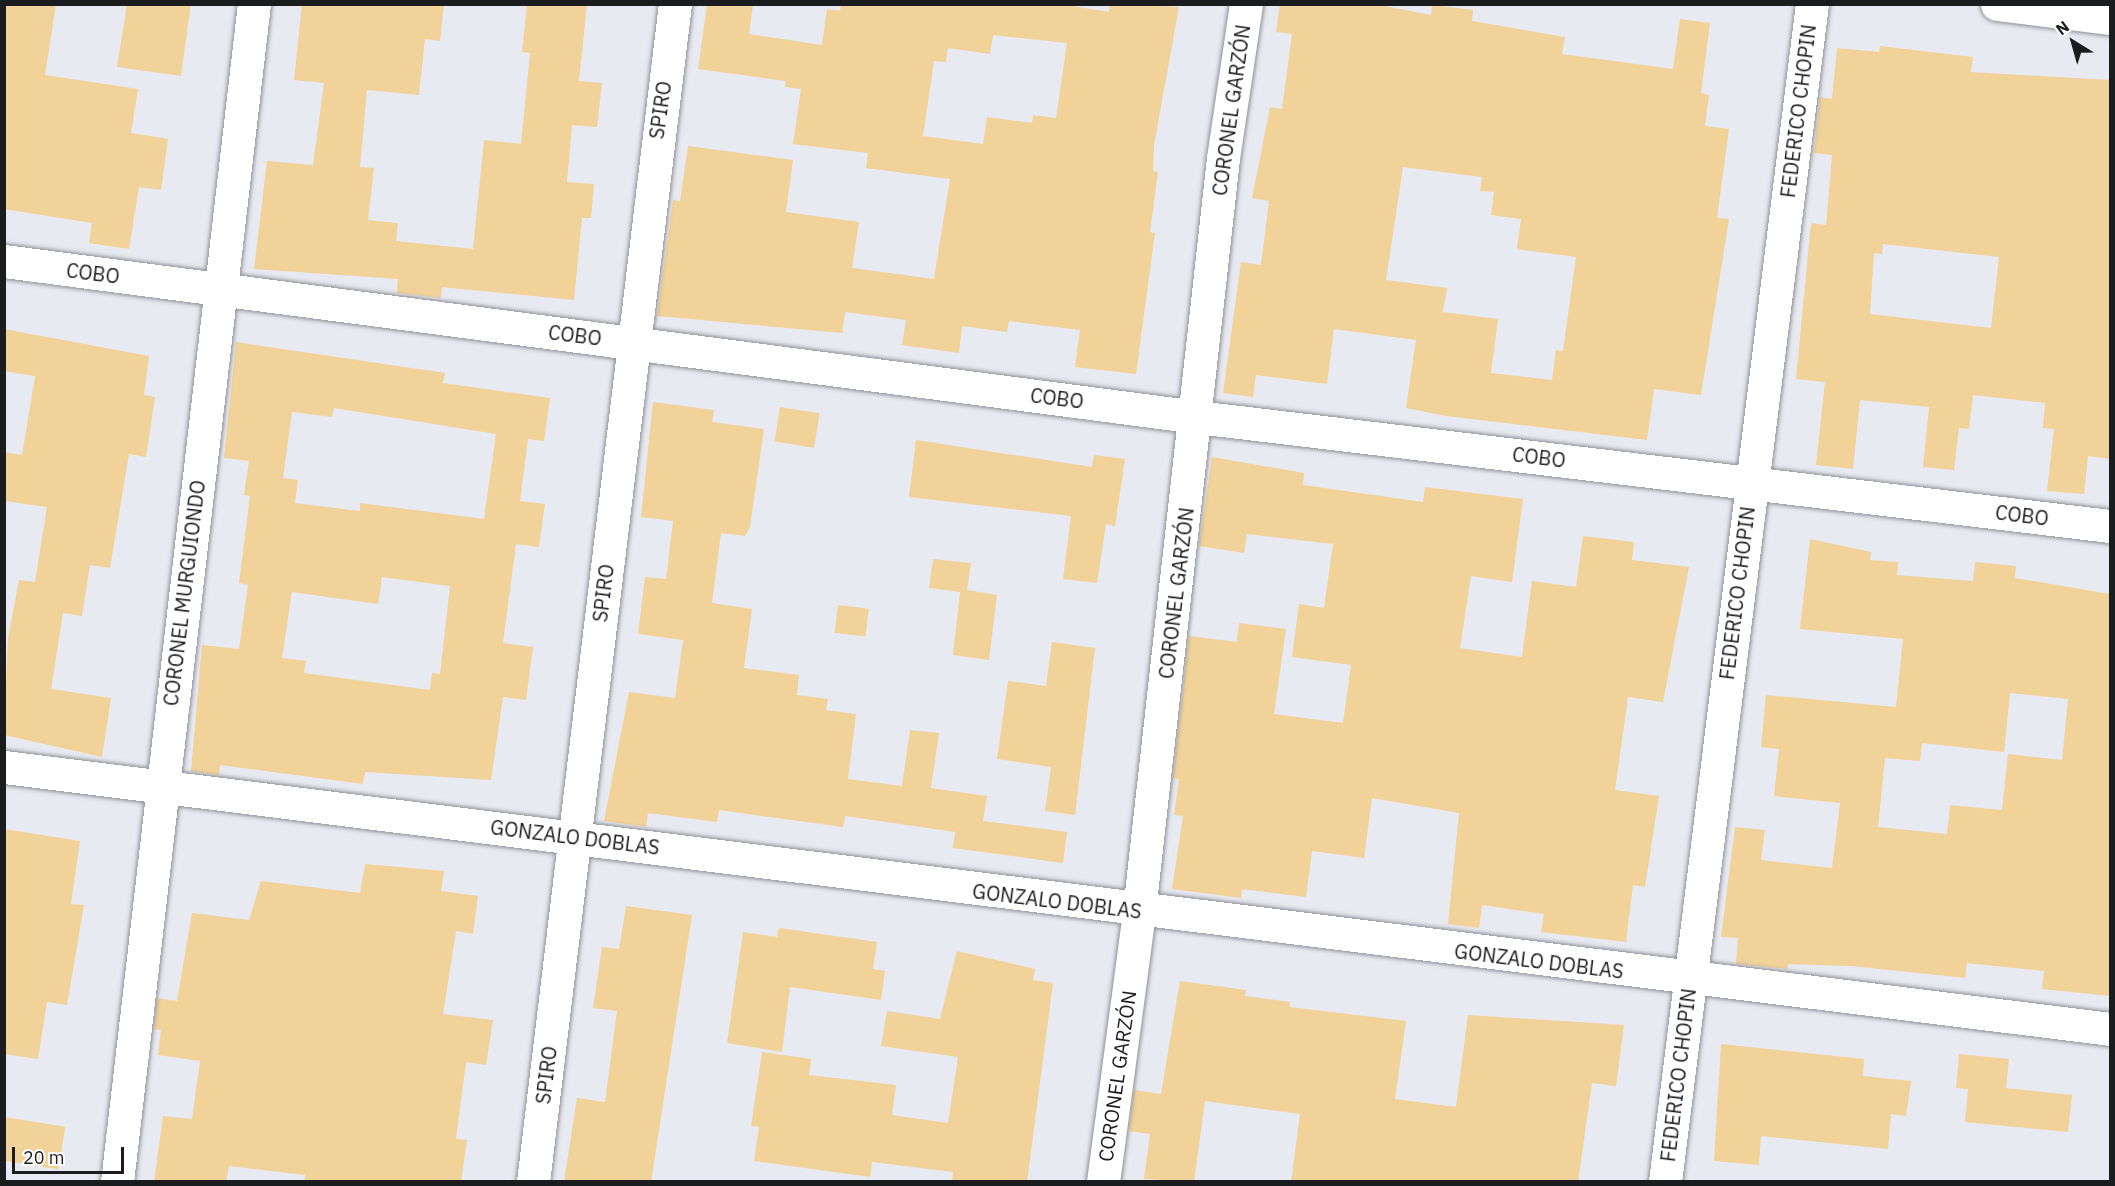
<!DOCTYPE html>
<html>
<head>
<meta charset="utf-8">
<style>
  body { margin:0 }
  #map { position:relative; width:2115px; height:1186px; overflow:hidden; background:#e8eaf1; font-family:"IBM Plex Sans",sans-serif }
  div>[style] { position:absolute }
  [style*='--x'] { left:calc(var(--x)*1px); top:calc(var(--y)*1px); width:calc(var(--w)*1px); rotate:calc(var(--a)*1deg) }
  .building>* { inset:0; background:#f1d298; transform-origin:0 0 }
  .roads { filter:drop-shadow(0 0 2px #8f9197) drop-shadow(0 0 2px #8f9197) }
  .minor>* { height:33px; margin:-16.5px; padding:0 16.5px; transform-origin:16.5px; border-radius:16.5px; background:#fff }
  span { translate:-50% -50%; white-space:nowrap; text-align:center; line-height:1.15; -webkit-text-stroke:5px #fff; paint-order:stroke }
  .street-label { font-size:20px; color:#1b1c1e }
  .frame { position:absolute; inset:0; border:6px solid #1b1c1e; pointer-events:none }
  .north { position:absolute; left:2043px; top:12px; width:60px; height:60px; -webkit-text-stroke:4px #fff; paint-order:stroke; rotate:323deg; font-size:16px; font-weight:700; line-height:24px; text-align:center; color:#1b1c1e }
  .north::after { content:''; display:block; margin:auto; width:21px; height:27px; background:#1b1c1e; clip-path:polygon(50% 0,100% 100%,50% 72%,0 100%) }
  .scale { position:absolute; left:12px; top:1147px; width:112px; height:27px; box-sizing:border-box; border:3px solid #1b1c1e; border-top:0; padding-left:8px; font-size:18px; line-height:21px; white-space:nowrap; color:#1b1c1e; -webkit-text-stroke:4px #fff; paint-order:stroke }
</style>
</head>
<body>
<div id="map">
  <div class="building">
    <div style="clip-path:polygon(4px 4px,56px 4px,45px 75px,138px 89px,131px 133px,168px 139px,161px 190px,139px 187px,129px 249px,89px 243px,92px 223px,4px 209px)"></div>
    <div style="clip-path:polygon(127px 4px,191px 4px,181px 76px,117px 67px)"></div>
    <div style="clip-path:polygon(302px 4px,444px 4px,440px 41px,425px 39px,419px 95px,367px 90px,360px 167px,374px 168px,368px 220px,398px 223px,396px 241px,473px 249px,484px 140px,521px 144px,530px 53px,522px 52px,527px 4px,587px 4px,579px 81px,602px 83px,597px 127px,572px 125px,567px 182px,594px 184px,591px 218px,582px 218px,574px 300px,442px 287px,441px 298px,397px 293px,398px 279px,254px 269px,267px 161px,313px 165px,324px 83px,294px 80px)"></div>
    <div style="clip-path:polygon(evenodd,707px 4px,753px 4px,749px 34px,822px 45px,827px 9px,840px 11px,841px 4px,1060px 4px,1109px 12px,1110px 4px,1179px 7px,1154px 145px,1153px 171px,1158px 172px,1150px 232px,1155px 233px,1136px 374px,1075px 367px,1080px 330px,1009px 321px,1007px 332px,962px 326px,959px 353px,902px 345px,906px 320px,845px 312px,842px 333px,657px 316px,673px 200px,680px 201px,688px 146px,793px 160px,786px 212px,859px 222px,852px 268px,934px 279px,950px 179px,866px 168px,868px 153px,793px 144px,801px 89px,785px 87px,786px 81px,698px 69px,707px 4px,993px 35px,1067px 43px,1056px 118px,1033px 115px,1032px 123px,987px 117px,983px 144px,923px 136px,934px 61px,946px 62px,948px 48px,990px 54px,993px 35px)"></div>
    <div style="clip-path:polygon(evenodd,1280px 4px,1374px 4px,1431px 15px,1432px 5px,1473px 10px,1472px 21px,1565px 37px,1562px 54px,1673px 69px,1680px 19px,1710px 23px,1701px 93px,1709px 95px,1705px 126px,1729px 129px,1717px 218px,1729px 219px,1701px 395px,1654px 389px,1647px 440px,1446px 416px,1406px 408px,1416px 340px,1334px 329px,1327px 384px,1256px 375px,1253px 397px,1223px 393px,1241px 262px,1261px 265px,1269px 201px,1252px 198px,1270px 107px,1282px 109px,1292px 34px,1276px 32px,1280px 4px,1403px 167px,1482px 177px,1480px 191px,1494px 192px,1491px 215px,1521px 219px,1517px 249px,1576px 257px,1563px 351px,1556px 350px,1552px 380px,1491px 373px,1498px 319px,1443px 312px,1447px 288px,1386px 280px,1403px 167px)"></div>
    <div style="clip-path:polygon(evenodd,1880px 46px,1973px 57px,1971px 72px,2110px 80px,2110px 459px,2088px 456px,2084px 494px,2047px 491px,2054px 429px,2043px 428px,2045px 403px,1973px 395px,1969px 429px,1959px 428px,1954px 470px,1923px 467px,1929px 407px,1860px 400px,1853px 469px,1816px 465px,1825px 382px,1796px 379px,1811px 223px,1826px 225px,1832px 155px,1814px 153px,1820px 97px,1832px 99px,1837px 48px,1879px 52px,1880px 46px,1883px 244px,1999px 257px,1991px 328px,1870px 314px,1874px 253px,1882px 254px,1883px 244px)"></div>
    <div style="clip-path:polygon(4px 329px,149px 356px,144px 395px,155px 397px,146px 457px,129px 454px,110px 568px,90px 565px,82px 616px,63px 613px,51px 689px,111px 698px,102px 757px,4px 735px,8px 638px,19px 580px,35px 582px,47px 507px,4px 501px,4px 452px,22px 455px,35px 376px,4px 371px)"></div>
    <div style="clip-path:polygon(evenodd,236px 342px,445px 373px,443px 383px,550px 398px,544px 441px,528px 439px,520px 501px,545px 504px,539px 547px,516px 544px,503px 643px,533px 647px,526px 700px,503px 697px,491px 780px,365px 772px,363px 784px,220px 765px,219px 775px,191px 771px,202px 645px,239px 649px,248px 585px,239px 583px,250px 496px,244px 495px,249px 461px,224px 458px,236px 342px,334px 408px,496px 434px,484px 519px,360px 503px,360px 511px,295px 503px,298px 480px,283px 478px,292px 412px,332px 417px,334px 408px,236px 342px,382px 577px,450px 586px,440px 674px,432px 673px,430px 690px,304px 673px,306px 661px,282px 658px,292px 592px,378px 604px,382px 577px)"></div>
    <div style="clip-path:polygon(653px 402px,714px 410px,712px 422px,764px 429px,750px 527px,745px 536px,721px 533px,712px 603px,752px 609px,744px 668px,799px 675px,797px 695px,828px 699px,826px 710px,856px 714px,848px 779px,902px 786px,910px 730px,939px 733px,931px 788px,987px 796px,983px 821px,1067px 832px,1063px 863px,953px 848px,955px 832px,845px 816px,843px 827px,719px 810px,717px 822px,648px 813px,646px 827px,604px 821px,629px 692px,675px 698px,683px 640px,638px 634px,645px 577px,666px 579px,673px 521px,641px 517px)"></div>
    <div style="left:780px;top:407px;width:40px;height:35px;rotate:9deg"></div>
    <div style="clip-path:polygon(916px 440px,1092px 467px,1094px 455px,1125px 459px,1115px 526px,1106px 524px,1097px 583px,1063px 579px,1071px 516px,909px 497px)"></div>
    <div style="clip-path:polygon(1212px 457px,1304px 473px,1303px 485px,1423px 502px,1425px 487px,1523px 499px,1512px 582px,1471px 576px,1460px 648px,1522px 657px,1532px 581px,1576px 587px,1583px 536px,1634px 542px,1632px 560px,1689px 567px,1663px 702px,1628px 697px,1615px 790px,1659px 796px,1645px 887px,1633px 885px,1626px 942px,1541px 932px,1544px 914px,1482px 905px,1479px 928px,1448px 924px,1459px 813px,1372px 798px,1364px 858px,1312px 851px,1306px 897px,1242px 889px,1241px 898px,1172px 889px,1183px 816px,1174px 815px,1179px 779px,1173px 778px,1189px 636px,1237px 642px,1239px 623px,1286px 629px,1274px 714px,1343px 723px,1351px 665px,1292px 657px,1299px 604px,1324px 608px,1333px 544px,1247px 534px,1244px 553px,1199px 546px)"></div>
    <div style="clip-path:polygon(evenodd,1810px 539px,1871px 552px,1870px 560px,1898px 562px,1897px 575px,1973px 581px,1975px 562px,2016px 566px,2015px 578px,2110px 594px,2110px 996px,2042px 989px,2044px 971px,1967px 963px,1965px 978px,1851px 966px,1788px 964px,1787px 969px,1736px 964px,1738px 938px,1721px 937px,1735px 827px,1765px 830px,1761px 860px,1832px 868px,1840px 803px,1774px 796px,1779px 749px,1761px 747px,1766px 695px,1896px 707px,1903px 639px,1800px 629px,1810px 539px,2010px 693px,2068px 699px,2062px 760px,2008px 754px,2002px 810px,1950px 805px,1947px 834px,1878px 827px,1885px 758px,1920px 761px,1922px 743px,2004px 752px,2010px 693px)"></div>
    <div style="clip-path:polygon(933px 559px,971px 563px,967px 590px,997px 595px,989px 660px,953px 655px,960px 592px,929px 588px)"></div>
    <div style="left:838px;top:605px;width:31px;height:28px;rotate:7deg"></div>
    <div style="clip-path:polygon(1052px 642px,1095px 648px,1075px 815px,1045px 811px,1051px 767px,997px 759px,1008px 681px,1046px 686px)"></div>
    <div style="clip-path:polygon(4px 829px,80px 841px,71px 904px,84px 905px,67px 1005px,47px 1002px,38px 1059px,4px 1054px)"></div>
    <div style="clip-path:polygon(365px 864px,444px 871px,441px 891px,478px 896px,473px 934px,456px 931px,443px 1014px,493px 1020px,486px 1065px,466px 1062px,456px 1139px,467px 1140px,461px 1182px,304px 1182px,305px 1175px,229px 1166px,226px 1182px,154px 1182px,163px 1116px,192px 1119px,200px 1061px,158px 1055px,161px 1030px,154px 1029px,157px 998px,177px 1001px,192px 913px,249px 920px,261px 881px,360px 893px)"></div>
    <div style="clip-path:polygon(626px 906px,692px 915px,651px 1182px,564px 1182px,577px 1098px,605px 1102px,617px 1011px,593px 1008px,602px 947px,619px 949px)"></div>
    <div style="clip-path:polygon(779px 928px,877px 942px,873px 969px,885px 971px,881px 1000px,790px 987px,782px 1052px,727px 1043px,743px 932px,777px 937px)"></div>
    <div style="clip-path:polygon(957px 951px,1035px 969px,1033px 980px,1053px 983px,1027px 1182px,952px 1182px,953px 1172px,872px 1162px,870px 1177px,754px 1161px,759px 1127px,751px 1126px,762px 1052px,811px 1059px,809px 1075px,896px 1085px,892px 1115px,948px 1123px,958px 1057px,881px 1046px,887px 1011px,940px 1019px)"></div>
    <div style="clip-path:polygon(1180px 981px,1246px 990px,1245px 996px,1290px 1002px,1290px 1007px,1406px 1021px,1395px 1099px,1456px 1107px,1468px 1015px,1624px 1025px,1616px 1086px,1592px 1083px,1578px 1182px,1291px 1182px,1300px 1114px,1205px 1101px,1194px 1182px,1144px 1179px,1150px 1134px,1129px 1131px,1134px 1090px,1161px 1094px)"></div>
    <div style="clip-path:polygon(1721px 1044px,1864px 1059px,1863px 1076px,1911px 1081px,1906px 1116px,1891px 1114px,1888px 1149px,1761px 1136px,1759px 1165px,1714px 1161px)"></div>
    <div style="clip-path:polygon(1959px 1054px,2009px 1059px,2006px 1088px,2072px 1095px,2068px 1132px,1965px 1122px,1968px 1089px,1956px 1088px)"></div>
    <div style="left:4px;top:1117px;width:62px;height:43px;rotate:9deg"></div>
  </div>
  <div class="roads">
    <div class="minor">
      <div style="--x:1997;--y:4;--w:114;--a:7.1"></div>
      <div style="--x:4;--y:261;--w:1203;--a:7.45"></div>
      <div style="--x:1197;--y:417;--w:919;--a:6.81"></div>
      <div style="--x:4;--y:767;--w:2122;--a:7.09"></div>
      <div style="--x:117;--y:1182;--w:1186;--a:-83.37"></div>
      <div style="--x:533;--y:1182;--w:1187;--a:-83.13"></div>
      <div style="--x:1103;--y:1182;--w:273;--a:-82.4"></div>
      <div style="--x:1139;--y:911;--w:758;--a:-83.63"></div>
      <div style="--x:1223;--y:158;--w:156;--a:-81.5"></div>
      <div style="--x:1665;--y:1182;--w:1187;--a:-82.89"></div>
    </div>
  </div>
  <div class="street-label">
    <span style="left:660px;top:110px;rotate:-82deg">SPIRO</span>
    <span style="left:1231px;top:110px;rotate:-82deg">CORONEL GARZÓN</span>
    <span style="left:1798px;top:111px;rotate:-83deg">FEDERICO CHOPIN</span>
    <span style="left:93px;top:273px;rotate:7deg">COBO</span>
    <span style="left:575px;top:335px;rotate:7deg">COBO</span>
    <span style="left:1057px;top:398px;rotate:7deg">COBO</span>
    <span style="left:1539px;top:457px;rotate:7deg">COBO</span>
    <span style="left:2022px;top:515px;rotate:7deg">COBO</span>
    <span style="left:184px;top:593px;rotate:-83deg">CORONEL MURGUIONDO</span>
    <span style="left:603px;top:593px;rotate:-83deg">SPIRO</span>
    <span style="left:1176px;top:593px;rotate:-83deg">CORONEL GARZÓN</span>
    <span style="left:1737px;top:593px;rotate:-83deg">FEDERICO CHOPIN</span>
    <span style="left:575px;top:837px;rotate:7deg">GONZALO DOBLAS</span>
    <span style="left:1057px;top:901px;rotate:7deg">GONZALO DOBLAS</span>
    <span style="left:1539px;top:961px;rotate:7deg">GONZALO DOBLAS</span>
    <span style="left:546px;top:1075px;rotate:-83deg">SPIRO</span>
    <span style="left:1678px;top:1075px;rotate:-83deg">FEDERICO CHOPIN</span>
    <span style="left:1117px;top:1076px;rotate:-82deg">CORONEL GARZÓN</span>
  </div>
  <div class="frame"></div>
  <div class="north">N</div>
  <div class="scale">20 m</div>
</div>
</body>
</html>
